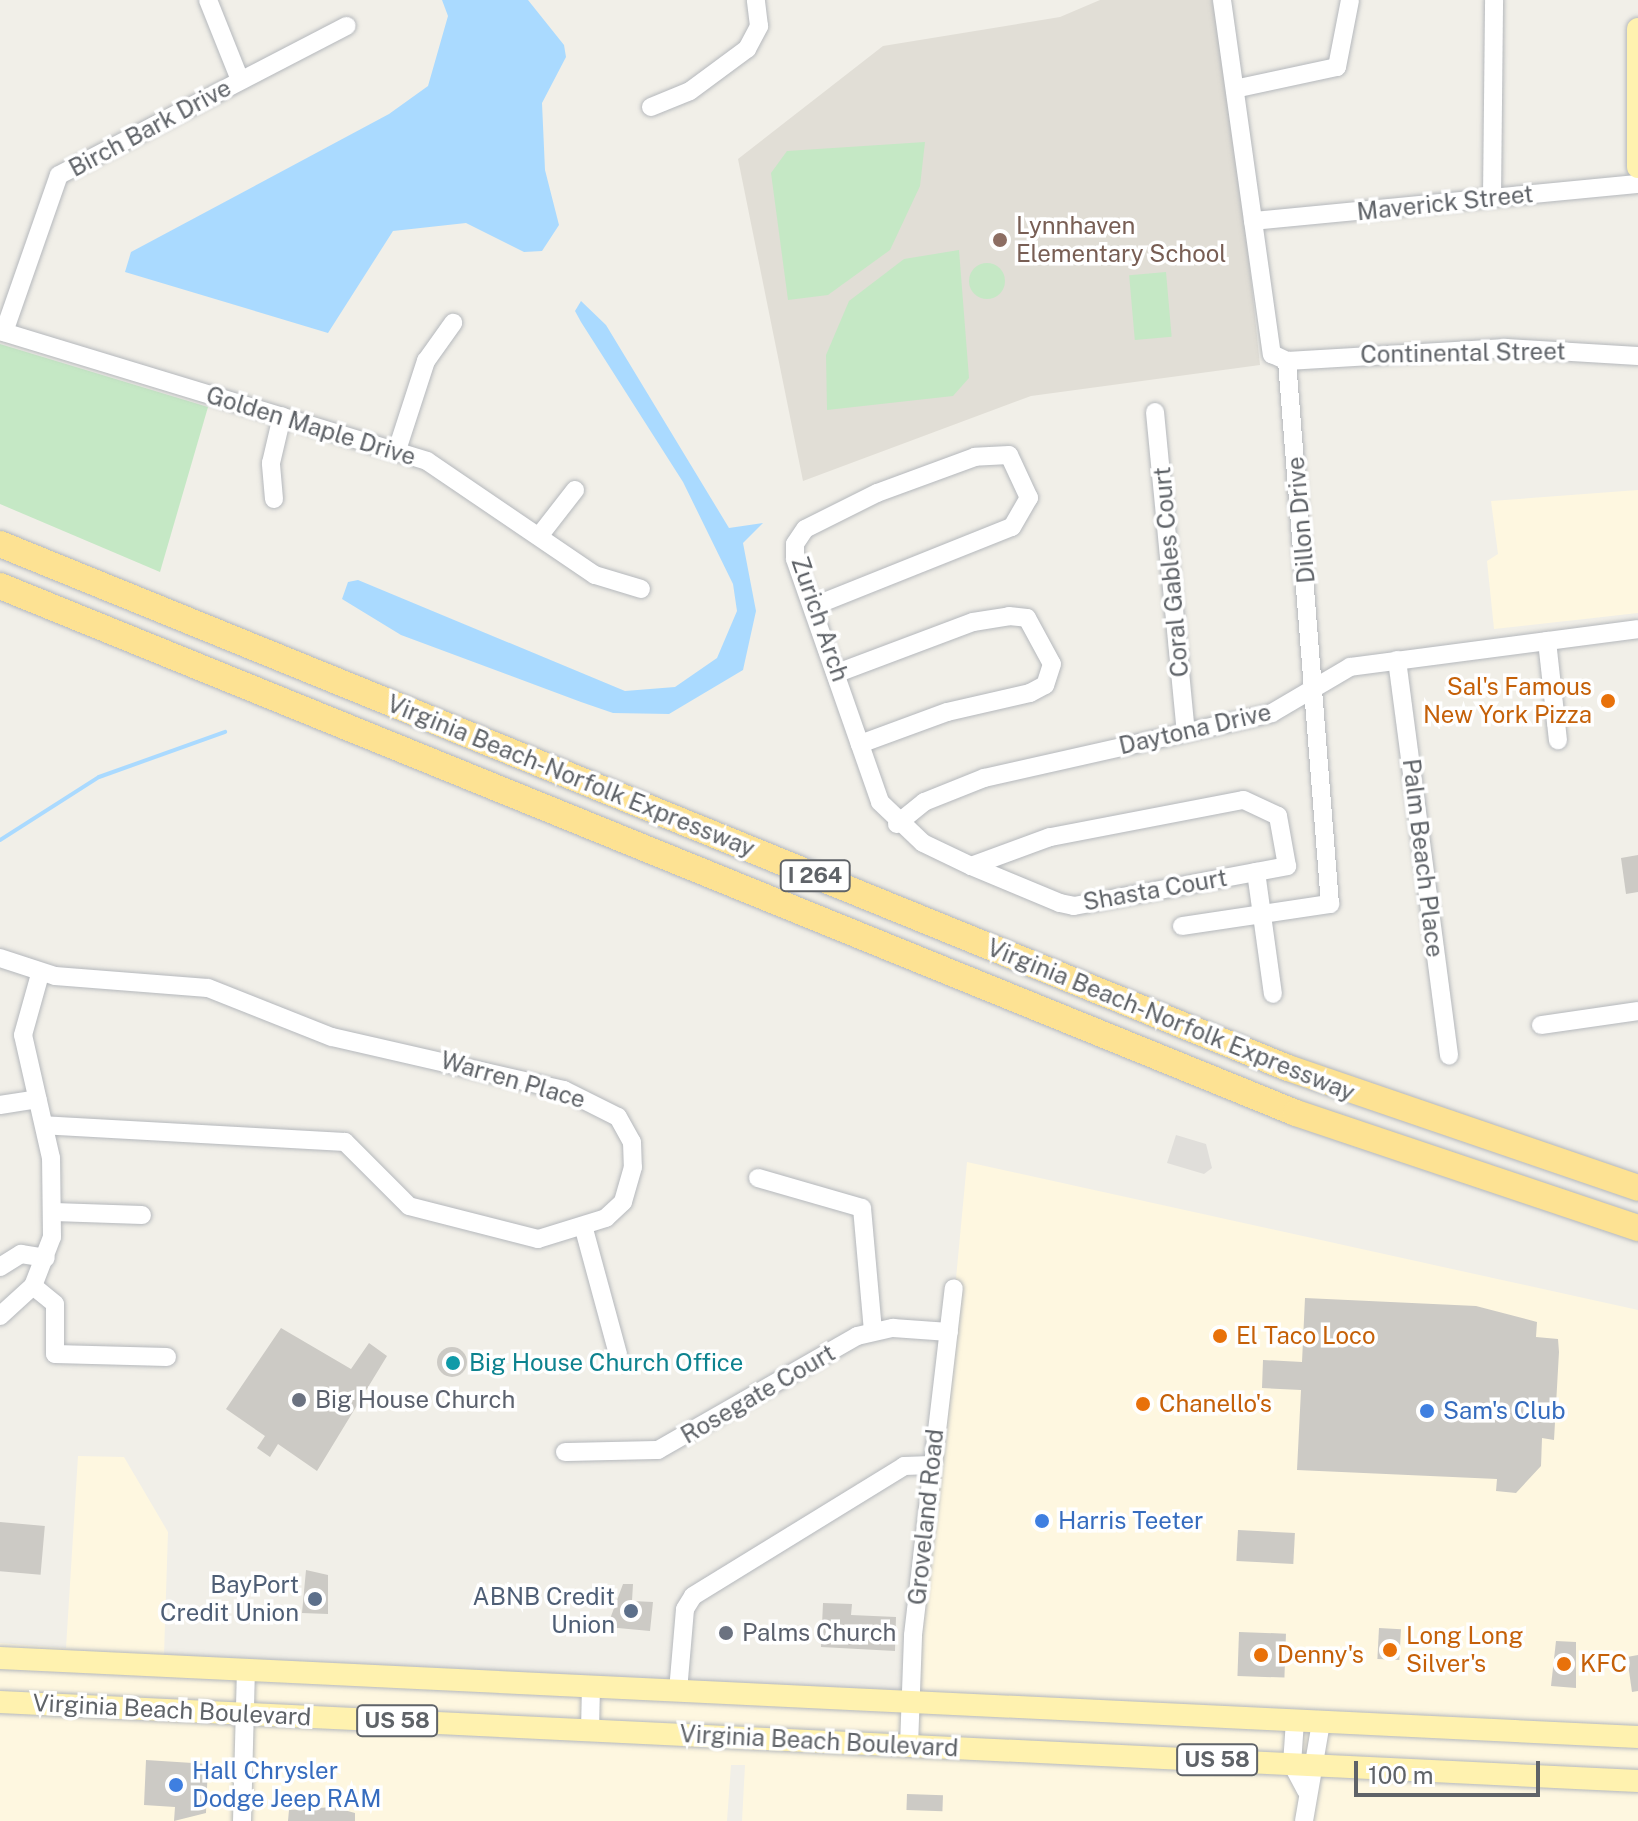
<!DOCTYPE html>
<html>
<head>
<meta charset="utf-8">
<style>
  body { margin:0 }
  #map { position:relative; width:1638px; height:1821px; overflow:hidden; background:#f1efe8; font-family:"Public Sans",sans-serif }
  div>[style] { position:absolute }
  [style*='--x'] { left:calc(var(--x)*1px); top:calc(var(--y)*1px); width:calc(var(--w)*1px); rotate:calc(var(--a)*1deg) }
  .commercial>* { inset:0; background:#fef7e0 }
  .industrial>* { inset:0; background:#e0deda }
  .education>* { inset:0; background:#e1ded6 }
  .green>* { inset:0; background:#c5e8c5; transform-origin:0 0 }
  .round { border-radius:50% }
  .water>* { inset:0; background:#aadaff }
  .stream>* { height:4px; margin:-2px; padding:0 2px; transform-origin:2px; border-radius:2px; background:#aadaff }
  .building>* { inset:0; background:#cccac5; transform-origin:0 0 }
  .roads { filter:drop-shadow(0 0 2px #b5b8bc) drop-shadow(0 0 2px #b5b8bc) }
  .minor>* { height:18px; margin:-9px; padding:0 9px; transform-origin:9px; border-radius:9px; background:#fff }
  .major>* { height:22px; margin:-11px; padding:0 11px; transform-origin:11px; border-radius:11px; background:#fff2af }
  .highway>* { height:26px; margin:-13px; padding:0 13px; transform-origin:13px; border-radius:13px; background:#fde293 }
  .dots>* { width:22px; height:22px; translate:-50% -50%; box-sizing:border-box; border:4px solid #fff; border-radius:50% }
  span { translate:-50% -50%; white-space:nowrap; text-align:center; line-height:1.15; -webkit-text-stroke:7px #fff; paint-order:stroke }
  .shield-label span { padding:2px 6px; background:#fff; border:2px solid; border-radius:6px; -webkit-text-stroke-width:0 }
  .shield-label { font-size:22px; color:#5f6368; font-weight:700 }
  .street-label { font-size:24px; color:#5f6368 }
  .education-label { font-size:24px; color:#785e54 }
  .left { translate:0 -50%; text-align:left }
  .food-label { font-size:24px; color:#c56008 }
  .right { translate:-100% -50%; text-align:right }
  .culture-label { font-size:24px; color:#0d838f }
  .worship-label { font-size:24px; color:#5b616d }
  .shop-label { font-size:24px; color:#366cbe }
  .service-label { font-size:24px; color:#4e5e75 }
  .scale { position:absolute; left:1354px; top:1761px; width:186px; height:36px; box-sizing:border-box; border:4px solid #5f6368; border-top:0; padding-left:10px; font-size:24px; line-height:28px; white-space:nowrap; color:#5f6368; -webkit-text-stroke:6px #fff; paint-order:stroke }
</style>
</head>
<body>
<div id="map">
  <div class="commercial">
    <div style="clip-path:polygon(1638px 490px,1638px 613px,1494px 629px,1487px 561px,1498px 554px,1491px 501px)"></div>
    <div style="clip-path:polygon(967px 1162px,1638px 1310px,1638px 1821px,742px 1821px,745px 1765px,731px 1765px,727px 1821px,0 1821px,0 1643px,66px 1648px,78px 1456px,124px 1457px,168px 1532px,164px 1655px,915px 1712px)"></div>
  </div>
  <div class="industrial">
    <div style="clip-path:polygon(1176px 1135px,1206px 1144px,1212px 1168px,1204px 1174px,1167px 1163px)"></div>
  </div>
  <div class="education">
    <div style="clip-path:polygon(1100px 0,1212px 0,1230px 76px,1260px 365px,1031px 396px,803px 481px,738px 159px,883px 46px,1060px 17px)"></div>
  </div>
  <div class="green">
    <div style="clip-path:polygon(925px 142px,920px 186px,890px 250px,828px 295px,788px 300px,771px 173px,787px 151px)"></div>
    <div style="clip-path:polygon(959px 250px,969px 378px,953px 396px,827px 410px,826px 355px,849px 301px,904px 259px)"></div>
    <div class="round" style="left:969px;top:263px;width:36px;height:36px"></div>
    <div style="left:1166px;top:272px;width:65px;height:37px;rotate:85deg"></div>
    <div style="clip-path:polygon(0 344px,208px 407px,160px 572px,0 504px)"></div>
  </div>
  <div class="water">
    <div style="clip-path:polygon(442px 0,528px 0,564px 45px,566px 57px,542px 103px,545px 170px,559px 225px,542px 251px,524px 252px,466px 223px,393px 231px,328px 333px,125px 272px,131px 252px,389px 114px,428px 86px,448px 16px)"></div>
    <div style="clip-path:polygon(581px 301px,606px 325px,729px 528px,763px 523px,743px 543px,756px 611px,743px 670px,669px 714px,613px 713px,581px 702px,401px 635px,342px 599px,348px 582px,358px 580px,625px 691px,675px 687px,717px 658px,737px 611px,733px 584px,683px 482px,581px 322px,575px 311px)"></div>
  </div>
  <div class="stream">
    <div style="--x:0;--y:840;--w:117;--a:-32.5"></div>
    <div style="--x:99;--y:777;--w:134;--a:-19.7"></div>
  </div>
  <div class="building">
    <div style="clip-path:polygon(1638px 855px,1638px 892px,1626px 894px,1621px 858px)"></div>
    <div style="clip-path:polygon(1305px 1298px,1476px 1306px,1537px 1322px,1536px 1337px,1558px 1339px,1559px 1352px,1554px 1440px,1542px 1438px,1541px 1466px,1516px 1493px,1496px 1491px,1497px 1479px,1297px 1470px,1301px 1390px,1262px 1388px,1263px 1360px,1302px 1362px)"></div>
    <div style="clip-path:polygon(281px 1328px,351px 1369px,369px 1343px,387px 1356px,317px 1471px,278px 1444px,270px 1457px,257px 1448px,265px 1436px,226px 1409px)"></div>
    <div class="round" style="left:437px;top:1347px;width:30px;height:30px"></div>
    <div style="left:0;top:1522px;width:45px;height:49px;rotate:5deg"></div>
    <div style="left:1238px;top:1530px;width:57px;height:31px;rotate:3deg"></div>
    <div style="clip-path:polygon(306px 1570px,328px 1575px,328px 1614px,302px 1613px)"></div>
    <div style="clip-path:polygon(623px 1584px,633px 1584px,632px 1601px,653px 1602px,650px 1631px,607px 1627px)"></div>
    <div style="clip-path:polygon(823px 1603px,852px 1604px,851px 1615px,896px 1617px,895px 1651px,821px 1647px)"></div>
    <div style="left:1379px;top:1628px;width:22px;height:31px;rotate:3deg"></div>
    <div style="left:1239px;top:1632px;width:47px;height:44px;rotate:2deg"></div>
    <div style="clip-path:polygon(1556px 1641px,1576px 1642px,1576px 1688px,1551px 1686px)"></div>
    <div style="clip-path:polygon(1638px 1655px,1638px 1691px,1632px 1692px,1627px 1657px)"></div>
    <div style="clip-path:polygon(146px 1760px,208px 1764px,206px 1813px,174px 1821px,175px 1807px,144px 1805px)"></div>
    <div style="left:907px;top:1794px;width:36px;height:16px;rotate:2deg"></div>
    <div style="clip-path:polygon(333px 1807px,355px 1813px,355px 1821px,288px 1821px,289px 1810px)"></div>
  </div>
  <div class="roads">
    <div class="minor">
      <div style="--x:208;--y:0;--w:86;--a:68.2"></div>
      <div style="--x:1222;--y:0;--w:358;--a:82"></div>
      <div style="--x:1272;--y:354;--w:17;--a:25"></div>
      <div style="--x:1287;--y:361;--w:219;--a:-3.4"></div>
      <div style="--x:1506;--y:348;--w:132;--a:3.5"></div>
      <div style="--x:1239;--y:88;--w:100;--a:-12.1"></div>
      <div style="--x:1337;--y:67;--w:68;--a:-79"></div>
      <div style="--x:651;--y:107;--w:42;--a:-22.3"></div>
      <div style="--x:690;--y:91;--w:71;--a:-36.4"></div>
      <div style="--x:747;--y:49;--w:26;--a:-62"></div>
      <div style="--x:759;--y:26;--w:26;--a:-97"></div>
      <div style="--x:1492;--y:198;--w:198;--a:-89.4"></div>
      <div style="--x:1253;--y:221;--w:387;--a:-5.5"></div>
      <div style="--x:0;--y:331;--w:446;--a:16.9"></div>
      <div style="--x:427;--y:461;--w:203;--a:34.2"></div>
      <div style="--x:595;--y:575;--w:48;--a:16.9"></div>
      <div style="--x:4;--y:332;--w:166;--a:-70.7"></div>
      <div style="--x:59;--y:175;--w:324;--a:-27.4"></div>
      <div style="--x:1155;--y:412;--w:322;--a:84.5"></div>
      <div style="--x:397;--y:450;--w:94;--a:-72"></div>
      <div style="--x:426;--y:361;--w:47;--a:-54.6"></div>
      <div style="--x:274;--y:499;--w:36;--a:-95"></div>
      <div style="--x:271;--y:463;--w:48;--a:-76.8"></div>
      <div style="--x:540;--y:535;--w:57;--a:-52.1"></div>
      <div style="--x:814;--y:606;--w:213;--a:-21.8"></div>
      <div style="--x:1012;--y:527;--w:34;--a:-60"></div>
      <div style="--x:1029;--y:498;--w:47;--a:-114.9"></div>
      <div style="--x:1009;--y:455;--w:34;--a:177"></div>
      <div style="--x:975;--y:457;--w:104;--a:159.8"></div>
      <div style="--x:877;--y:493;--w:80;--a:153.4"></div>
      <div style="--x:805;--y:529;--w:18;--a:124"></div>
      <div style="--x:795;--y:544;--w:15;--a:90"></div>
      <div style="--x:795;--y:559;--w:257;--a:70.7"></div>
      <div style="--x:880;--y:802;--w:59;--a:43.6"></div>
      <div style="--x:923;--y:843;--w:53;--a:25.6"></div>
      <div style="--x:971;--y:866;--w:96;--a:22.6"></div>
      <div style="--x:1060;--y:903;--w:14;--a:12"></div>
      <div style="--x:1074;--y:906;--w:217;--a:-10.6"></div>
      <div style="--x:1287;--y:866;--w:51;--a:-100.2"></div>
      <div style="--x:1278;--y:816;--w:38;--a:-155"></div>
      <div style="--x:1243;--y:800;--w:197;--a:169.1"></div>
      <div style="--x:1050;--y:837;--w:84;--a:159.8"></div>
      <div style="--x:1547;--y:641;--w:100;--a:83.7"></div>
      <div style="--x:1397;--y:660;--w:399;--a:82.5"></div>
      <div style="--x:840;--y:672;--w:142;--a:-20.6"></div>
      <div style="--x:973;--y:622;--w:36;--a:-9"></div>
      <div style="--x:1009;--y:616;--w:18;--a:6"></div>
      <div style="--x:1027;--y:618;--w:52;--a:61.5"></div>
      <div style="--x:1052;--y:664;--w:22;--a:108"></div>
      <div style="--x:1045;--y:685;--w:17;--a:152"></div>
      <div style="--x:1030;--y:693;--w:85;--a:167.1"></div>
      <div style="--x:947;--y:712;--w:93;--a:159.8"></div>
      <div style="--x:897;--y:824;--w:35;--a:-39"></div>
      <div style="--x:924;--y:802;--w:65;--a:-21.8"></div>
      <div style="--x:984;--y:778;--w:295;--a:-12.7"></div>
      <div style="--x:1272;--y:713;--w:91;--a:-30.5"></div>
      <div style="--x:1350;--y:667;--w:290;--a:-7.5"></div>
      <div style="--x:1256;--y:872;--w:123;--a:82.1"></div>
      <div style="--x:1182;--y:926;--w:150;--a:-8.5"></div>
      <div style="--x:1330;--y:904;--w:545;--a:-94.53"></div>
      <div style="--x:0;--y:958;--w:58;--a:18.1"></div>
      <div style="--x:55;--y:976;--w:153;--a:4.5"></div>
      <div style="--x:208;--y:988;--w:133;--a:21.6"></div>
      <div style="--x:332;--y:1037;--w:238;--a:12.9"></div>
      <div style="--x:564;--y:1090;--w:60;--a:26.6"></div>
      <div style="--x:618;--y:1117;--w:29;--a:61"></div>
      <div style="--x:632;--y:1142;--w:25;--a:88"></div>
      <div style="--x:633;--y:1167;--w:36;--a:106"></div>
      <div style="--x:623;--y:1202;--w:23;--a:137"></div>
      <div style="--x:606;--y:1218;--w:71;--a:162.8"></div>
      <div style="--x:538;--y:1239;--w:133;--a:-165.7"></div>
      <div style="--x:409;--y:1206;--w:91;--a:-135"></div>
      <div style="--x:345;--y:1142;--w:301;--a:-176.8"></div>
      <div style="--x:1541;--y:1025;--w:98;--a:-8.2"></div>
      <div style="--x:0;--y:1105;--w:38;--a:-9"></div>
      <div style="--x:758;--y:1178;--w:108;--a:16.1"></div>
      <div style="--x:862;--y:1208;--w:123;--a:84.9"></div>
      <div style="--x:54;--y:1212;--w:88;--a:2"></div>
      <div style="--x:584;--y:1229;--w:130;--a:74.8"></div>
      <div style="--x:0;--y:1267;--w:25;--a:-32"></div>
      <div style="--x:21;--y:1254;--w:25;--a:9"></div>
      <div style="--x:33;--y:1286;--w:28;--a:39"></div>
      <div style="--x:55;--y:1304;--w:50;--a:90"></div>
      <div style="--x:55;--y:1354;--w:112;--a:1.5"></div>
      <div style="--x:0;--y:1316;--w:45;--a:-42.3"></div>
      <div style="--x:33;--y:1286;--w:53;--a:-68.8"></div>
      <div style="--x:52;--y:1237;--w:79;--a:-90.7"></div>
      <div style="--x:51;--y:1158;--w:126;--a:-102.8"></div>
      <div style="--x:23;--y:1035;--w:63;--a:-74.4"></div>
      <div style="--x:565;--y:1452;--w:93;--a:-1.2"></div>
      <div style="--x:658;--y:1450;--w:229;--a:-29.8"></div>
      <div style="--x:857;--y:1336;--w:37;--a:-13"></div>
      <div style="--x:893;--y:1328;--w:56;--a:4.1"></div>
      <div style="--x:678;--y:1691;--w:82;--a:-85.1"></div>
      <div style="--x:685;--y:1609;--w:15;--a:-58"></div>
      <div style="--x:693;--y:1596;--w:248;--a:-31.6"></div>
      <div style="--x:904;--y:1466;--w:28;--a:-2"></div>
      <div style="--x:1295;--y:1721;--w:43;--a:94"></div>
      <div style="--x:1292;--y:1764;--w:30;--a:62"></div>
      <div style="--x:590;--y:1730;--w:44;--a:-88.7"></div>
      <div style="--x:909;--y:1746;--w:111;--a:-87.9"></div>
      <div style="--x:913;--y:1635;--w:349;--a:-83.3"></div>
      <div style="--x:242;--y:1821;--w:150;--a:-88.5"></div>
      <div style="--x:1304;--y:1821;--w:99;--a:-80.2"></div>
    </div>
    <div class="major">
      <div style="--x:1638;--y:29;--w:138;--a:90"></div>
      <div style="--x:0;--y:1658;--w:1640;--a:2.76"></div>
      <div style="--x:0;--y:1702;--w:1640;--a:2.76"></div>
    </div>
    <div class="highway">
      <div style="--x:0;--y:544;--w:1391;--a:22.14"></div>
      <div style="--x:1288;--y:1068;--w:370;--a:18.9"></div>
      <div style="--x:0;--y:586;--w:1399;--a:22.13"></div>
      <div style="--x:1296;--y:1113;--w:361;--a:18.6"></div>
    </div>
  </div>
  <div class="dots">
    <div style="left:1000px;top:240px;background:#8d6e63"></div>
    <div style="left:1608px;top:701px;background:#e8710a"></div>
    <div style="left:1220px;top:1336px;background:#e8710a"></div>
    <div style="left:453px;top:1363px;background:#0f9aa8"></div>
    <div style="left:299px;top:1400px;background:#6b7280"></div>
    <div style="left:1143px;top:1404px;background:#e8710a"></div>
    <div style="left:1427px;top:1411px;background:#3f7fe0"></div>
    <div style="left:1042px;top:1521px;background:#3f7fe0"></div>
    <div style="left:315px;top:1599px;background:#5c6f8a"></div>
    <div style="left:631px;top:1611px;background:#5c6f8a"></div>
    <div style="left:726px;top:1633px;background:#6b7280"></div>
    <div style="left:1390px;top:1650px;background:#e8710a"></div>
    <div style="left:1261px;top:1655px;background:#e8710a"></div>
    <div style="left:1564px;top:1664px;background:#e8710a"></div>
    <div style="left:176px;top:1785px;background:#3f7fe0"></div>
  </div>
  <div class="shield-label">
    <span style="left:815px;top:876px">I 264</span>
    <span style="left:397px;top:1721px">US 58</span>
    <span style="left:1217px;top:1760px">US 58</span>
  </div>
  <div class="street-label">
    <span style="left:150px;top:128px;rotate:-28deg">Birch Bark Drive</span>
    <span style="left:1445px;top:203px;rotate:-6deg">Maverick Street</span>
    <span style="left:1463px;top:353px;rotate:-1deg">Continental Street</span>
    <span style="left:311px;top:426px;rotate:17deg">Golden Maple Drive</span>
    <span style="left:1301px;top:520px;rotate:-95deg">Dillon Drive</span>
    <span style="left:1171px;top:572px;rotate:-95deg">Coral Gables Court</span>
    <span style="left:820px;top:619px;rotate:71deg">Zurich Arch</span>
    <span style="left:1195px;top:729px;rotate:-13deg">Daytona Drive</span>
    <span style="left:571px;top:776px;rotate:22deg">Virginia Beach-Norfolk Expressway</span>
    <span style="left:1423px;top:858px;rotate:83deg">Palm Beach Place</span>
    <span style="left:1155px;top:890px;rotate:-10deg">Shasta Court</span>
    <span style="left:1171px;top:1020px;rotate:22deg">Virginia Beach-Norfolk Expressway</span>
    <span style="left:513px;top:1080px;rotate:16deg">Warren Place</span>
    <span style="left:758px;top:1394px;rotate:-30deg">Rosegate Court</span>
    <span style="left:926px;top:1517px;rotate:-84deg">Groveland Road</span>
    <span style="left:172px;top:1710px;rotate:3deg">Virginia Beach Boulevard</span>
    <span style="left:819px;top:1741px;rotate:3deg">Virginia Beach Boulevard</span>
  </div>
  <div class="education-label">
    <span class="left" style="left:1016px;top:240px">Lynnhaven<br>Elementary School</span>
  </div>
  <div class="food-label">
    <span class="right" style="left:1592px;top:701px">Sal's Famous<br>New York Pizza</span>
    <span class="left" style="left:1236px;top:1336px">El Taco Loco</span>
    <span class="left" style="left:1159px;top:1404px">Chanello's</span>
    <span class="left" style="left:1406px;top:1650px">Long Long<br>Silver's</span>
    <span class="left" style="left:1277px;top:1655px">Denny's</span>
    <span class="left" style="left:1580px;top:1664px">KFC</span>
  </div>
  <div class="culture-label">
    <span class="left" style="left:469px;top:1363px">Big House Church Office</span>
  </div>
  <div class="worship-label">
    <span class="left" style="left:315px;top:1400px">Big House Church</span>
    <span class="left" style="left:742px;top:1633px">Palms Church</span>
  </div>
  <div class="shop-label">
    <span class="left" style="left:1443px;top:1411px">Sam's Club</span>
    <span class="left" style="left:1058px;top:1521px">Harris Teeter</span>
    <span class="left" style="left:192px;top:1785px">Hall Chrysler<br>Dodge Jeep RAM</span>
  </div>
  <div class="service-label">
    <span class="right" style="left:299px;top:1599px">BayPort<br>Credit Union</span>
    <span class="right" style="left:615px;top:1611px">ABNB Credit<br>Union</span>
  </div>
  <div class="scale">100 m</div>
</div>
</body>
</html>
